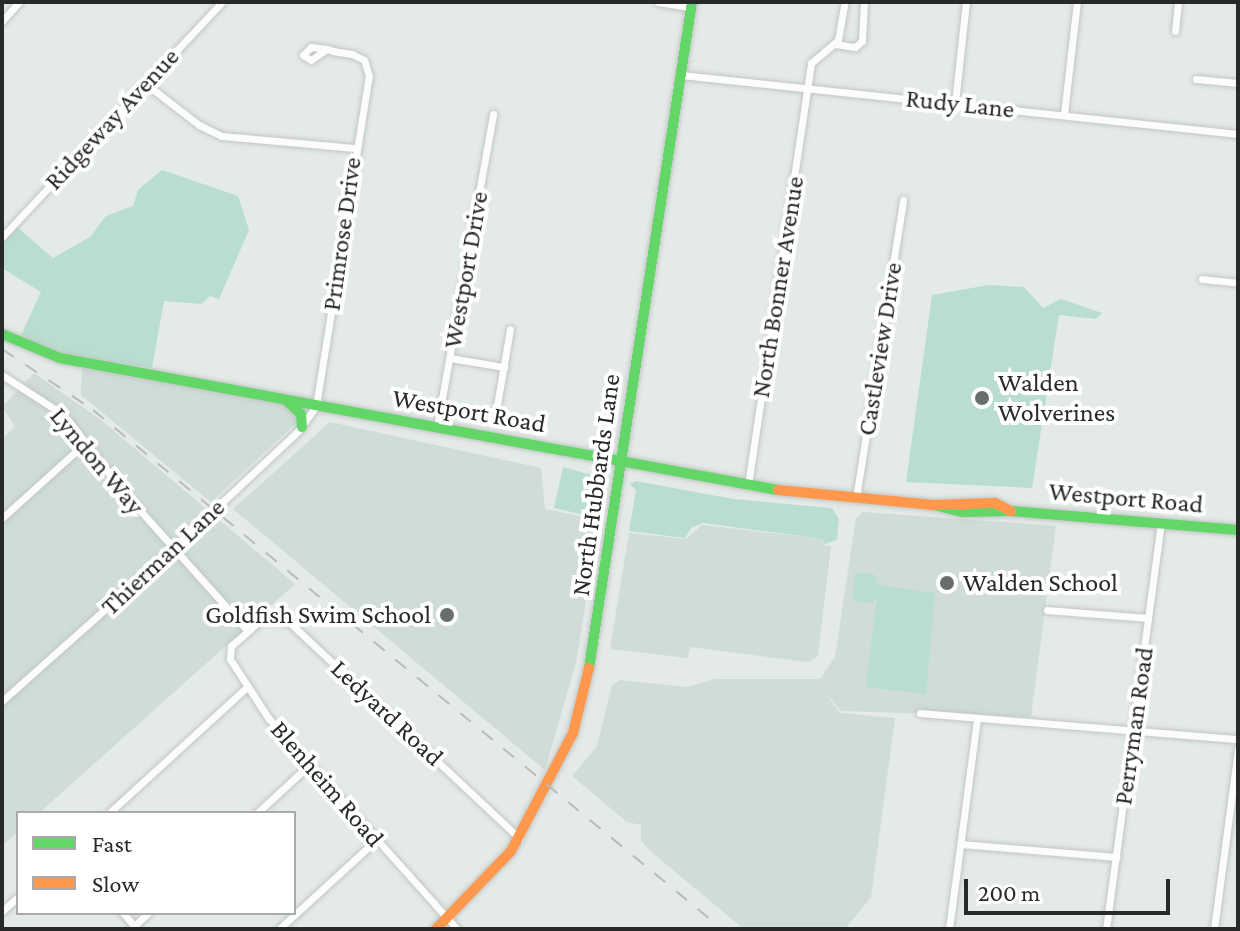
<!DOCTYPE html>
<html>
<head>
<meta charset="utf-8">
<style>
  body { margin:0 }
  #map { position:relative; width:1240px; height:931px; overflow:hidden; background:#e4eae7; font-family:"Crimson Pro",serif }
  div>[style] { position:absolute }
  [style*='--x'] { left:calc(var(--x)*1px); top:calc(var(--y)*1px); width:calc(var(--w)*1px); rotate:calc(var(--a)*1deg) }
  .built>* { inset:0; background:#cfdcd7 }
  .green>* { inset:0; background:#b9ded0 }
  .roads { filter:drop-shadow(0 0 2px #c1c6c4) drop-shadow(0 0 2px #c1c6c4) }
  .street>* { height:7px; margin:-3.5px; padding:0 3.5px; transform-origin:3.5px; border-radius:3.5px; background:#fbfcfb }
  .fast>* { height:10px; margin:-5px; padding:0 5px; transform-origin:5px; border-radius:5px; background:#63d668 }
  .slow>* { height:10px; margin:-5px; padding:0 5px; transform-origin:5px; border-radius:5px; background:#ff974d }
  .rail>* { height:2px; margin-top:-1px; transform-origin:0; background:repeating-linear-gradient(90deg,#b9bab9 0 14px,transparent 0 28px) }
  .dots>* { width:22px; height:22px; translate:-50% -50%; box-sizing:border-box; border:4px solid #fff; border-radius:50% }
  span { translate:-50% -50%; white-space:nowrap; text-align:center; line-height:1.15; -webkit-text-stroke:8px #fff; paint-order:stroke }
  .street-label { font-size:26px; color:#272a29 }
  .poi-label { font-size:26px; color:#272a29 }
  .left { translate:0 -50%; text-align:left }
  .right { translate:-100% -50%; text-align:right }
  .frame { position:absolute; inset:0; border:4px solid #272a29; pointer-events:none }
  .legend { position:absolute; left:16px; top:811px; width:280px; height:104px; box-sizing:border-box; background:#fff; border:2px solid #a9aaa9; margin:0; padding:10px 14px; list-style:none; font-size:24px; color:#272a29 }
  .legend li { display:flex; align-items:center; gap:16px; height:40px }
  .legend b { width:40px; border:2px solid #a9aaa9 }
  .scale { position:absolute; left:964px; top:879px; width:206px; height:36px; box-sizing:border-box; border:4px solid #272a29; border-top:0; padding-left:10px; font-size:24px; line-height:28px; white-space:nowrap; color:#272a29; -webkit-text-stroke:6px #fff; paint-order:stroke }
</style>
</head>
<body>
<div id="map">
  <div class="built">
    <div style="clip-path:polygon(82px 367px,288px 405px,297px 414px,296px 423px,211px 502px,81px 395px)"></div>
    <div style="clip-path:polygon(34px 373px,101px 420px,295px 584px,39px 813px,18px 813px,18px 832px,2px 846px,2px 439px,15px 426px,2px 407px)"></div>
    <div style="clip-path:polygon(330px 422px,541px 468px,545px 509px,599px 520px,576px 663px,545px 770px,233px 509px)"></div>
    <div style="clip-path:polygon(863px 512px,1056px 526px,1031px 717px,841px 711px,823px 690px,840px 713px,895px 718px,871px 897px,845px 929px,744px 929px,649px 850px,641px 841px,641px 825px,627px 822px,572px 776px,597px 746px,612px 685px,620px 680px,687px 687px,715px 679px,820px 679px,835px 657px,856px 518px)"></div>
    <div style="clip-path:polygon(702px 525px,823px 539px,823px 545px,831px 546px,818px 656px,808px 662px,690px 647px,688px 658px,610px 649px,629px 533px,686px 539px)"></div>
  </div>
  <div class="green">
    <div style="clip-path:polygon(162px 170px,238px 196px,249px 230px,219px 299px,210px 296px,202px 304px,164px 301px,152px 368px,64px 354px,20px 337px,41px 292px,2px 268px,2px 243px,17px 227px,53px 258px,90px 237px,106px 216px,133px 206px,138px 190px)"></div>
    <div style="clip-path:polygon(989px 285px,1024px 287px,1043px 308px,1061px 299px,1102px 313px,1096px 319px,1059px 315px,1032px 488px,906px 482px,932px 295px)"></div>
    <div style="clip-path:polygon(563px 467px,606px 479px,602px 519px,554px 508px)"></div>
    <div style="clip-path:polygon(636px 481px,733px 499px,832px 508px,839px 519px,837px 540px,824px 544px,823px 539px,703px 523px,691px 528px,685px 538px,629px 531px,636px 490px,630px 484px)"></div>
    <div style="clip-path:polygon(855px 573px,874px 574px,878px 585px,935px 593px,926px 694px,866px 687px,877px 597px,873px 603px,853px 601px)"></div>
  </div>
  <div class="roads">
    <div class="street">
      <div style="--x:658;--y:2;--w:33;--a:9"></div>
      <div style="--x:2;--y:21;--w:25;--a:-48"></div>
      <div style="--x:1175;--y:31;--w:29;--a:-84"></div>
      <div style="--x:835;--y:44;--w:20;--a:9"></div>
      <div style="--x:855;--y:47;--w:9;--a:-41"></div>
      <div style="--x:862;--y:41;--w:39;--a:-87"></div>
      <div style="--x:681;--y:75;--w:560;--a:6.05"></div>
      <div style="--x:1196;--y:79;--w:42;--a:5.4"></div>
      <div style="--x:146;--y:84;--w:67;--a:37.7"></div>
      <div style="--x:199;--y:125;--w:25;--a:26"></div>
      <div style="--x:222;--y:136;--w:133;--a:5.2"></div>
      <div style="--x:955;--y:103;--w:102;--a:-83.8"></div>
      <div style="--x:1064;--y:114;--w:113;--a:-83.4"></div>
      <div style="--x:2;--y:237;--w:322;--a:-46.9"></div>
      <div style="--x:1202;--y:279;--w:36;--a:6"></div>
      <div style="--x:450;--y:358;--w:55;--a:9.5"></div>
      <div style="--x:2;--y:375;--w:74;--a:32.8"></div>
      <div style="--x:64;--y:415;--w:92;--a:52.5"></div>
      <div style="--x:120;--y:488;--w:191;--a:48.2"></div>
      <div style="--x:496;--y:411;--w:83;--a:-80.3"></div>
      <div style="--x:437;--y:426;--w:317;--a:-79.8"></div>
      <div style="--x:748;--y:485;--w:427;--a:-81.5"></div>
      <div style="--x:811;--y:63;--w:35;--a:-40"></div>
      <div style="--x:838;--y:40;--w:39;--a:-80"></div>
      <div style="--x:856;--y:498;--w:302;--a:-81"></div>
      <div style="--x:2;--y:518;--w:113;--a:-42.1"></div>
      <div style="--x:1047;--y:610;--w:101;--a:4.5"></div>
      <div style="--x:2;--y:701;--w:220;--a:-41.7"></div>
      <div style="--x:166;--y:555;--w:181;--a:-43.2"></div>
      <div style="--x:298;--y:431;--w:31;--a:-54"></div>
      <div style="--x:316;--y:406;--w:334;--a:-80.9"></div>
      <div style="--x:369;--y:76;--w:17;--a:-107"></div>
      <div style="--x:364;--y:60;--w:13;--a:-153"></div>
      <div style="--x:352;--y:54;--w:18;--a:-171"></div>
      <div style="--x:334;--y:51;--w:7;--a:-164"></div>
      <div style="--x:327;--y:49;--w:16;--a:-173"></div>
      <div style="--x:311;--y:47;--w:11;--a:135"></div>
      <div style="--x:303;--y:55;--w:9;--a:32"></div>
      <div style="--x:311;--y:60;--w:19;--a:-35"></div>
      <div style="--x:920;--y:713;--w:319;--a:4.7"></div>
      <div style="--x:109;--y:813;--w:187;--a:-42.4"></div>
      <div style="--x:257;--y:813;--w:71;--a:-42.7"></div>
      <div style="--x:961;--y:844;--w:156;--a:4.8"></div>
      <div style="--x:2;--y:911;--w:21;--a:-41"></div>
      <div style="--x:123;--y:913;--w:21;--a:49"></div>
      <div style="--x:131;--y:929;--w:23;--a:-43"></div>
      <div style="--x:279;--y:929;--w:132;--a:-42.5"></div>
      <div style="--x:457;--y:929;--w:282;--a:-131.8"></div>
      <div style="--x:269;--y:719;--w:72;--a:-123"></div>
      <div style="--x:230;--y:659;--w:13;--a:-86"></div>
      <div style="--x:231;--y:646;--w:43;--a:-41.2"></div>
      <div style="--x:263;--y:618;--w:26;--a:9"></div>
      <div style="--x:289;--y:622;--w:316;--a:43.2"></div>
      <div style="--x:949;--y:929;--w:213;--a:-82.4"></div>
      <div style="--x:1106;--y:929;--w:410;--a:-82.3"></div>
      <div style="--x:1214;--y:929;--w:182;--a:-82.4"></div>
    </div>
    <div class="fast">
      <div style="--x:2;--y:334;--w:63;--a:22.5"></div>
      <div style="--x:60;--y:358;--w:730;--a:10.42"></div>
      <div style="--x:288;--y:402;--w:18;--a:43"></div>
      <div style="--x:301;--y:414;--w:13;--a:86"></div>
      <div style="--x:934;--y:505;--w:30;--a:14"></div>
      <div style="--x:963;--y:512;--w:48;--a:-1.2"></div>
      <div style="--x:1011;--y:511;--w:228;--a:4.8"></div>
      <div style="--x:589;--y:668;--w:674;--a:-81.21"></div>
    </div>
    <div class="slow">
      <div style="--x:778;--y:490;--w:156;--a:5.5"></div>
      <div style="--x:933;--y:505;--w:62;--a:-1.8"></div>
      <div style="--x:995;--y:503;--w:18;--a:27"></div>
      <div style="--x:436;--y:929;--w:108;--a:-46.1"></div>
      <div style="--x:511;--y:851;--w:133;--a:-62.3"></div>
      <div style="--x:573;--y:733;--w:67;--a:-76.2"></div>
    </div>
  </div>
  <div class="rail">
    <div style="--x:2;--y:349;--w:110;--a:33.8"></div>
    <div style="--x:93;--y:410;--w:815;--a:39.53"></div>
  </div>
  <div class="dots">
    <div style="left:982px;top:398px;background:#696d6c"></div>
    <div style="left:947px;top:583px;background:#696d6c"></div>
    <div style="left:447px;top:615px;background:#696d6c"></div>
  </div>
  <div class="street-label">
    <span style="left:960px;top:104px;rotate:6deg">Rudy Lane</span>
    <span style="left:112px;top:119px;rotate:-47deg">Ridgeway Avenue</span>
    <span style="left:342px;top:234px;rotate:-82deg">Primrose Drive</span>
    <span style="left:466px;top:270px;rotate:-80deg">Westport Drive</span>
    <span style="left:778px;top:287px;rotate:-81deg">North Bonner Avenue</span>
    <span style="left:880px;top:349px;rotate:-81deg">Castleview Drive</span>
    <span style="left:469px;top:411px;rotate:10deg">Westport Road</span>
    <span style="left:97px;top:461px;rotate:50deg">Lyndon Way</span>
    <span style="left:596px;top:485px;rotate:-82deg">North Hubbards Lane</span>
    <span style="left:1126px;top:498px;rotate:5deg">Westport Road</span>
    <span style="left:163px;top:557px;rotate:-43deg">Thierman Lane</span>
    <span style="left:387px;top:713px;rotate:43deg">Ledyard Road</span>
    <span style="left:1134px;top:726px;rotate:-82deg">Perryman Road</span>
    <span style="left:327px;top:784px;rotate:49deg">Blenheim Road</span>
  </div>
  <div class="poi-label">
    <span class="left" style="left:998px;top:398px">Walden<br>Wolverines</span>
    <span class="left" style="left:963px;top:583px">Walden School</span>
    <span class="right" style="left:431px;top:615px">Goldfish Swim School</span>
  </div>
  <div class="frame"></div>
  <ul class="legend">
  <li><b style="height:10px;background:#63d668"></b>Fast</li>
  <li><b style="height:10px;background:#ff974d"></b>Slow</li>
  </ul>
  <div class="scale">200 m</div>
</div>
</body>
</html>
